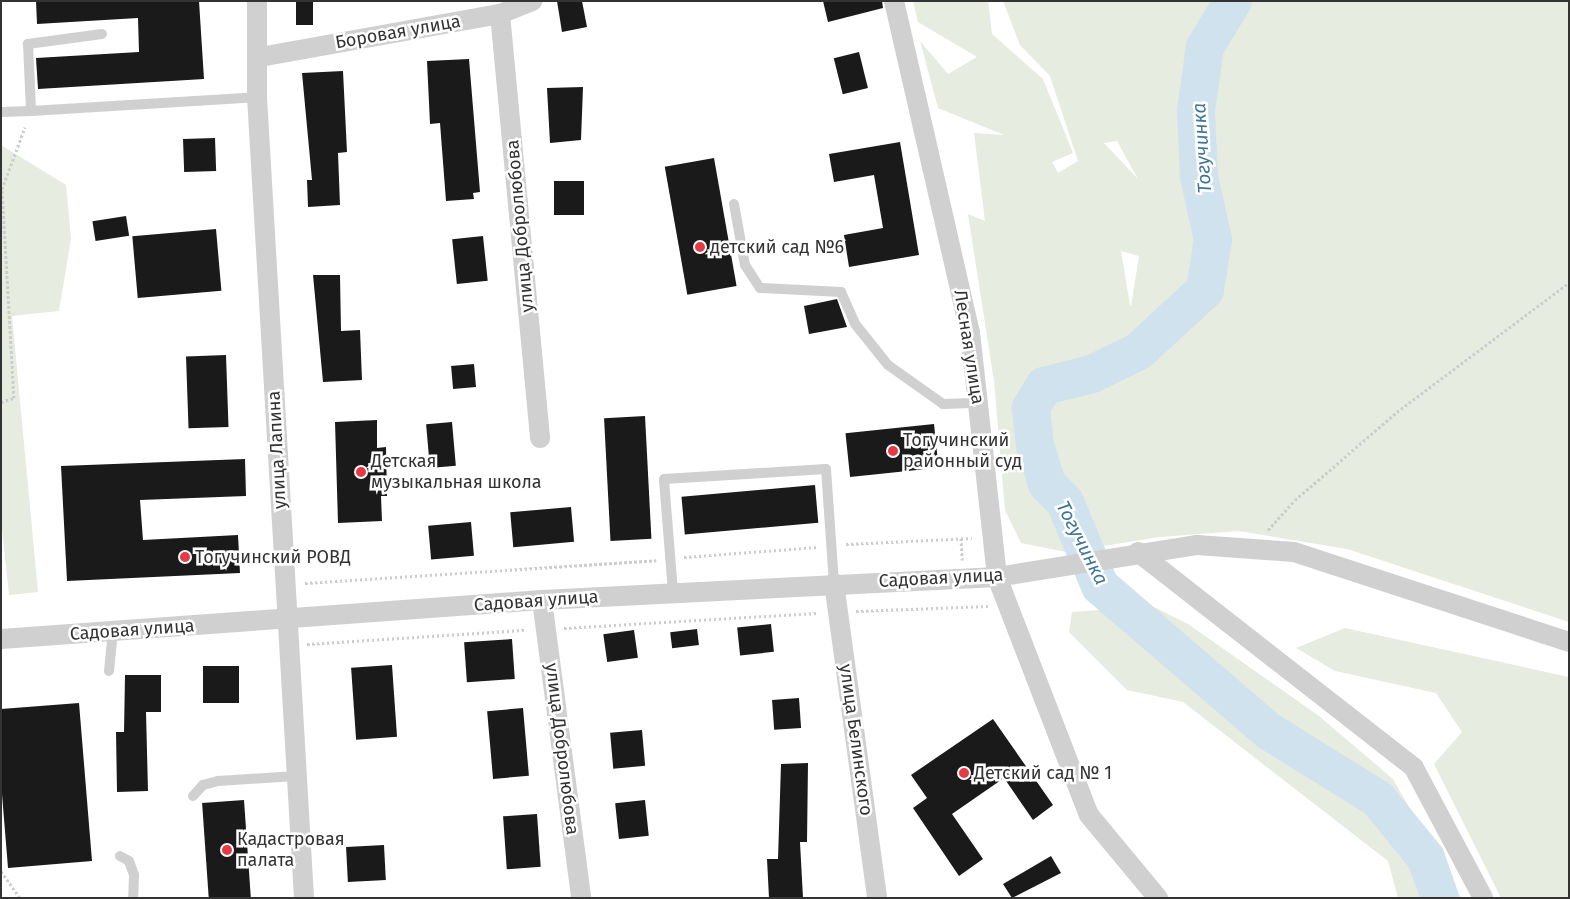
<!DOCTYPE html>
<html>
<head>
<meta charset="utf-8">
<style>
  body { margin:0 }
  #map { position:relative; width:1570px; height:899px; overflow:hidden; background:#fff; font-family:"Fira Sans",sans-serif }
  div>[style] { position:absolute }
  [style*='--x'] { left:calc(var(--x)*1px); top:calc(var(--y)*1px); width:calc(var(--w)*1px); rotate:calc(var(--a)*1deg) }
  .green>* { inset:0; background:#e6ecdf }
  .river>* { height:38px; margin:-19px; padding:0 19px; transform-origin:19px; border-radius:19px; background:#cfe2ee }
  .building>* { inset:0; background:#1a1a1a; transform-origin:0 0 }
  .path>* { height:3px; margin-top:-1.5px; transform-origin:0; background:repeating-linear-gradient(90deg,#cdcdcd 0 2.5px,transparent 0 5px) }
  .lane>* { height:10px; margin:-5px; padding:0 5px; transform-origin:5px; border-radius:5px; background:#d0d0d0 }
  .street>* { height:20px; margin:-10px; padding:0 10px; transform-origin:10px; border-radius:10px; background:#d0d0d0 }
  .dots>* { width:14px; height:14px; translate:-50% -50%; box-sizing:border-box; border:2px solid #fff; border-radius:50% }
  span { translate:-50% -50%; white-space:nowrap; text-align:center; line-height:1.15; -webkit-text-stroke:5px #fff; paint-order:stroke }
  .street-label { font-size:18px; color:#333 }
  .poi-label { font-size:18px; color:#333 }
  .left { translate:0 -50%; text-align:left }
  .water-label { font-size:19px; color:#3f7597; font-style:italic }
  .frame { position:absolute; inset:0; border:2px solid #333; pointer-events:none }
</style>
</head>
<body>
<div id="map">
  <div class="green">
    <div style="clip-path:polygon(evenodd,913px 1px,988px 1px,992px 34px,1043px 79px,1073px 153px,1052px 162px,1058px 173px,1078px 161px,1050px 76px,1020px 45px,1003px 1px,1569px 1px,1569px 622px,1347px 549px,1239px 531px,1160px 537px,1066px 552px,1021px 543px,1005px 510px,994px 381px,968px 214px,985px 221px,974px 133px,1004px 135px,938px 108px,920px 41px,948px 74px,977px 57px,918px 22px,913px 1px,1117px 141px,1138px 179px,1104px 143px,1117px 141px,913px 1px,1121px 251px,1139px 256px,1131px 306px,1130px 305px,1121px 251px)"></div>
    <div style="clip-path:polygon(1px 145px,66px 185px,71px 239px,59px 311px,12px 316px,38px 592px,9px 595px,1px 519px)"></div>
    <div style="clip-path:polygon(1152px 606px,1188px 624px,1319px 716px,1393px 779px,1461px 898px,1398px 898px,1388px 861px,1183px 702px,1127px 690px,1069px 632px,1072px 612px)"></div>
    <div style="clip-path:polygon(1345px 628px,1569px 677px,1569px 898px,1501px 898px,1434px 764px,1462px 732px,1436px 693px,1335px 671px,1296px 648px)"></div>
  </div>
  <div class="river">
    <div style="--x:1233;--y:1;--w:54;--a:121.3"></div>
    <div style="--x:1205;--y:47;--w:65;--a:98"></div>
    <div style="--x:1196;--y:111;--w:65;--a:87.4"></div>
    <div style="--x:1199;--y:176;--w:66;--a:77.7"></div>
    <div style="--x:1213;--y:240;--w:51;--a:99.1"></div>
    <div style="--x:1205;--y:290;--w:90;--a:137.3"></div>
    <div style="--x:1139;--y:351;--w:52;--a:153.9"></div>
    <div style="--x:1092;--y:374;--w:49;--a:166"></div>
    <div style="--x:1044;--y:386;--w:26;--a:121"></div>
    <div style="--x:1031;--y:408;--w:37;--a:84"></div>
    <div style="--x:1035;--y:445;--w:41;--a:72.9"></div>
    <div style="--x:1047;--y:484;--w:25;--a:45"></div>
    <div style="--x:1065;--y:502;--w:91;--a:67.4"></div>
    <div style="--x:1100;--y:586;--w:224;--a:40.7"></div>
    <div style="--x:1270;--y:732;--w:127;--a:31.8"></div>
    <div style="--x:1378;--y:799;--w:76;--a:50.9"></div>
    <div style="--x:1426;--y:858;--w:42;--a:70.7"></div>
  </div>
  <div class="building">
    <div style="clip-path:polygon(36px 1px,199px 1px,204px 79px,38px 89px,36px 58px,139px 52px,138px 18px,37px 24px)"></div>
    <div style="left:296px;top:1px;width:17px;height:24px"></div>
    <div style="clip-path:polygon(557px 1px,582px 1px,587px 27px,562px 32px)"></div>
    <div style="clip-path:polygon(823px 1px,882px 1px,883px 8px,828px 22px)"></div>
    <div style="left:859px;top:52px;width:37px;height:26px;rotate:76deg"></div>
    <div style="clip-path:polygon(469px 59px,480px 192px,473px 193px,474px 199px,446px 201px,440px 123px,430px 124px,427px 61px)"></div>
    <div style="clip-path:polygon(343px 71px,347px 152px,338px 153px,340px 205px,308px 207px,307px 180px,312px 180px,302px 73px)"></div>
    <div style="clip-path:polygon(583px 87px,581px 140px,550px 143px,547px 88px)"></div>
    <div style="left:215px;top:138px;width:33px;height:32px;rotate:88deg"></div>
    <div style="clip-path:polygon(900px 142px,919px 255px,849px 267px,844px 235px,883px 228px,874px 175px,834px 182px,829px 154px)"></div>
    <div style="left:714px;top:158px;width:130px;height:50px;rotate:80deg"></div>
    <div style="left:554px;top:181px;width:30px;height:34px"></div>
    <div style="left:126px;top:216px;width:20px;height:34px;rotate:81deg"></div>
    <div style="left:216px;top:229px;width:62px;height:84px;rotate:85deg"></div>
    <div style="left:483px;top:236px;width:45px;height:31px;rotate:84deg"></div>
    <div style="clip-path:polygon(313px 275px,340px 275px,341px 331px,360px 330px,362px 380px,323px 382px)"></div>
    <div style="clip-path:polygon(837px 299px,847px 327px,809px 334px,804px 306px)"></div>
    <div style="left:226px;top:355px;width:72px;height:40px;rotate:88deg"></div>
    <div style="left:474px;top:364px;width:23px;height:23px;rotate:85deg"></div>
    <div style="left:645px;top:416px;width:123px;height:41px;rotate:87deg"></div>
    <div style="clip-path:polygon(377px 420px,377px 448px,386px 447px,387px 496px,381px 496px,382px 521px,338px 523px,335px 422px)"></div>
    <div style="left:452px;top:422px;width:44px;height:26px;rotate:85deg"></div>
    <div style="left:934px;top:424px;width:44px;height:89px;rotate:84deg"></div>
    <div style="clip-path:polygon(245px 459px,246px 496px,140px 500px,143px 540px,238px 535px,240px 573px,67px 581px,61px 466px)"></div>
    <div style="left:815px;top:485px;width:38px;height:134px;rotate:85deg"></div>
    <div style="left:571px;top:507px;width:35px;height:61px;rotate:85deg"></div>
    <div style="left:471px;top:522px;width:34px;height:43px;rotate:85deg"></div>
    <div style="left:771px;top:624px;width:28px;height:34px;rotate:84deg"></div>
    <div style="left:697px;top:629px;width:16px;height:27px;rotate:83deg"></div>
    <div style="left:634px;top:630px;width:28px;height:31px;rotate:82deg"></div>
    <div style="left:512px;top:639px;width:40px;height:48px;rotate:86deg"></div>
    <div style="left:392px;top:665px;width:72px;height:41px;rotate:86deg"></div>
    <div style="left:203px;top:666px;width:36px;height:37px"></div>
    <div style="clip-path:polygon(125px 675px,161px 675px,161px 712px,146px 712px,148px 791px,117px 792px,116px 732px,124px 732px)"></div>
    <div style="left:799px;top:698px;width:30px;height:27px;rotate:86deg"></div>
    <div style="clip-path:polygon(79px 703px,92px 861px,8px 868px,1px 782px,1px 709px)"></div>
    <div style="left:523px;top:708px;width:68px;height:36px;rotate:85deg"></div>
    <div style="clip-path:polygon(993px 719px,1053px 805px,1033px 820px,1004px 778px,952px 814px,983px 859px,959px 876px,913px 808px,927px 798px,911px 775px)"></div>
    <div style="left:642px;top:730px;width:36px;height:32px;rotate:85deg"></div>
    <div style="clip-path:polygon(808px 763px,807px 842px,800px 842px,803px 898px,769px 898px,767px 859px,778px 859px,781px 764px)"></div>
    <div style="left:244px;top:800px;width:98px;height:42px;rotate:86deg"></div>
    <div style="left:645px;top:800px;width:36px;height:30px;rotate:84deg"></div>
    <div style="left:537px;top:814px;width:53px;height:34px;rotate:86deg"></div>
    <div style="left:384px;top:845px;width:35px;height:38px;rotate:87deg"></div>
    <div style="clip-path:polygon(1051px 856px,1061px 873px,1012px 898px,1003px 884px)"></div>
  </div>
  <div class="path">
    <div style="--x:1;--y:402;--w:14;--a:-17"></div>
    <div style="--x:14;--y:398;--w:209;--a:-93.3"></div>
    <div style="--x:2;--y:189;--w:66;--a:-69.6"></div>
    <div style="--x:1268;--y:530;--w:40;--a:-48"></div>
    <div style="--x:1295;--y:500;--w:135;--a:-40.8"></div>
    <div style="--x:1397;--y:412;--w:215;--a:-36.9"></div>
    <div style="--x:961;--y:538;--w:22;--a:87"></div>
    <div style="--x:846;--y:544;--w:126;--a:-2.7"></div>
    <div style="--x:684;--y:557;--w:134;--a:-4.3"></div>
    <div style="--x:305;--y:583;--w:352;--a:-3.7"></div>
    <div style="--x:856;--y:611;--w:132;--a:-2.2"></div>
    <div style="--x:564;--y:628;--w:254;--a:-3.4"></div>
    <div style="--x:307;--y:644;--w:219;--a:-3.7"></div>
    <div style="--x:1;--y:871;--w:33;--a:55"></div>
  </div>
  <div class="lane">
    <div style="--x:102;--y:34;--w:75;--a:172.3"></div>
    <div style="--x:28;--y:44;--w:67;--a:87.4"></div>
    <div style="--x:31;--y:111;--w:226;--a:-3.5"></div>
    <div style="--x:1;--y:112;--w:30;--a:-2"></div>
    <div style="--x:734;--y:204;--w:62;--a:79.8"></div>
    <div style="--x:745;--y:265;--w:27;--a:57"></div>
    <div style="--x:760;--y:288;--w:81;--a:2.8"></div>
    <div style="--x:841;--y:292;--w:36;--a:66"></div>
    <div style="--x:856;--y:325;--w:51;--a:51.3"></div>
    <div style="--x:888;--y:365;--w:67;--a:35.3"></div>
    <div style="--x:943;--y:404;--w:35;--a:-2"></div>
    <div style="--x:673;--y:592;--w:113;--a:-94.6"></div>
    <div style="--x:664;--y:479;--w:162;--a:-3.5"></div>
    <div style="--x:826;--y:469;--w:114;--a:86"></div>
    <div style="--x:109;--y:671;--w:40;--a:-84.3"></div>
    <div style="--x:193;--y:796;--w:15;--a:-48"></div>
    <div style="--x:203;--y:785;--w:16;--a:-15"></div>
    <div style="--x:218;--y:781;--w:78;--a:-3.7"></div>
    <div style="--x:120;--y:856;--w:10;--a:29"></div>
    <div style="--x:129;--y:861;--w:15;--a:70"></div>
    <div style="--x:134;--y:875;--w:23;--a:92"></div>
  </div>
  <div class="street">
    <div style="--x:257;--y:1;--w:96;--a:90"></div>
    <div style="--x:257;--y:97;--w:802;--a:86.64"></div>
    <div style="--x:894;--y:1;--w:340;--a:77.1"></div>
    <div style="--x:970;--y:332;--w:246;--a:83.7"></div>
    <div style="--x:997;--y:577;--w:255;--a:68.9"></div>
    <div style="--x:1089;--y:815;--w:108;--a:50.3"></div>
    <div style="--x:500;--y:14;--w:426;--a:84.6"></div>
    <div style="--x:260;--y:57;--w:244;--a:-10.2"></div>
    <div style="--x:500;--y:14;--w:35;--a:-22"></div>
    <div style="--x:1138;--y:552;--w:350;--a:38"></div>
    <div style="--x:1414;--y:768;--w:147;--a:62"></div>
    <div style="--x:834;--y:583;--w:318;--a:82.2"></div>
    <div style="--x:542;--y:600;--w:301;--a:82.5"></div>
    <div style="--x:1;--y:639;--w:542;--a:-4.12"></div>
    <div style="--x:542;--y:600;--w:456;--a:-2.9"></div>
    <div style="--x:997;--y:577;--w:203;--a:-9.1"></div>
    <div style="--x:1197;--y:545;--w:97;--a:4.1"></div>
    <div style="--x:1294;--y:552;--w:289;--a:18.1"></div>
  </div>
  <div class="dots">
    <div style="left:700px;top:247px;background:#e63946"></div>
    <div style="left:893px;top:451px;background:#e63946"></div>
    <div style="left:361px;top:472px;background:#e63946"></div>
    <div style="left:185px;top:557px;background:#e63946"></div>
    <div style="left:964px;top:773px;background:#e63946"></div>
    <div style="left:227px;top:850px;background:#e63946"></div>
  </div>
  <div class="street-label">
    <span style="left:398px;top:32px;rotate:-10deg">Боровая улица</span>
    <span style="left:520px;top:226px;rotate:-95deg">улица Добролюбова</span>
    <span style="left:969px;top:347px;rotate:81deg">Лесная улица</span>
    <span style="left:277px;top:450px;rotate:-93deg">улица Лапина</span>
    <span style="left:941px;top:578px;rotate:-3deg">Садовая улица</span>
    <span style="left:536px;top:601px;rotate:-4deg">Садовая улица</span>
    <span style="left:132px;top:630px;rotate:-4deg">Садовая улица</span>
    <span style="left:856px;top:740px;rotate:82deg">улица Белинского</span>
    <span style="left:562px;top:749px;rotate:83deg">улица Добролюбова</span>
  </div>
  <div class="poi-label">
    <span class="left" style="left:710px;top:247px">детский сад №6</span>
    <span class="left" style="left:903px;top:451px">Тогучинский<br>районный суд</span>
    <span class="left" style="left:371px;top:472px">Детская<br>музыкальная школа</span>
    <span class="left" style="left:195px;top:557px">Тогучинский РОВД</span>
    <span class="left" style="left:974px;top:773px">Детский сад № 1</span>
    <span class="left" style="left:237px;top:850px">Кадастровая<br>палата</span>
  </div>
  <div class="water-label">
    <span style="left:1202px;top:148px;rotate:-94deg">Тогучинка</span>
    <span style="left:1082px;top:543px;rotate:63deg">Тогучинка</span>
  </div>
  <div class="frame"></div>
</div>
</body>
</html>
